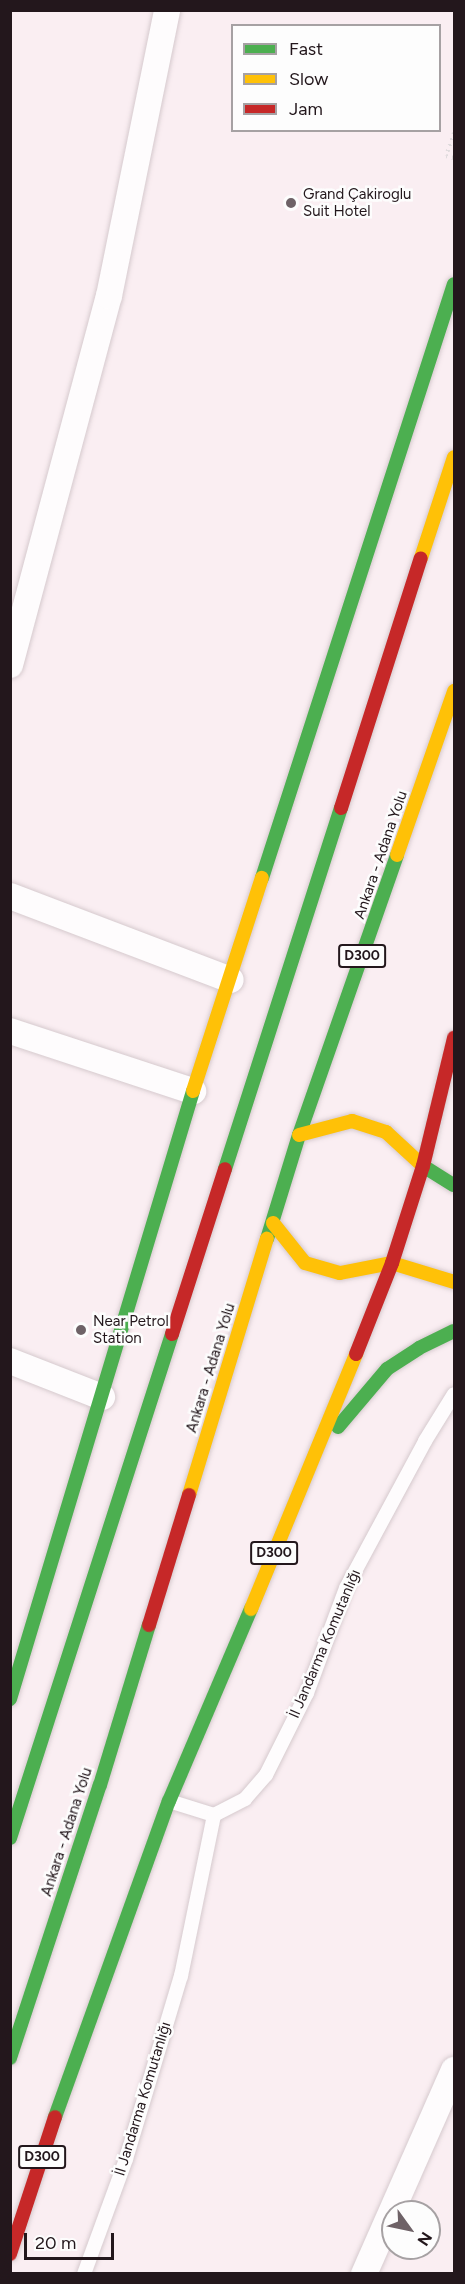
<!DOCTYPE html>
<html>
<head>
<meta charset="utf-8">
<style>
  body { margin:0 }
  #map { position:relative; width:465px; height:2284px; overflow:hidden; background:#faeef2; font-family:Figtree,sans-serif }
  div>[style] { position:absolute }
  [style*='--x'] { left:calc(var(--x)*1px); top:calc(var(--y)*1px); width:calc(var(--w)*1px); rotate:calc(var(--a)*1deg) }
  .path>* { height:4px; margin-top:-2px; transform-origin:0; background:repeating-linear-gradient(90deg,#e0dbdd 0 1.5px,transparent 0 6px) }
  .roads { filter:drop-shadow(0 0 2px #d6cace) drop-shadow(0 0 2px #d6cace) }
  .lane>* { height:14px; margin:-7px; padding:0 7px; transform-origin:7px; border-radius:7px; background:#fefcfd }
  .street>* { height:26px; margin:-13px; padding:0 13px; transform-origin:13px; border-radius:13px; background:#fefcfd }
  .fast>* { height:14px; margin:-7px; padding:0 7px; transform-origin:7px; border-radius:7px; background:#4caf50 }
  .slow>* { height:14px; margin:-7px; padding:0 7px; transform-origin:7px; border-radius:7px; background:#ffc107 }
  .jam>* { height:14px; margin:-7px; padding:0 7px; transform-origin:7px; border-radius:7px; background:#c62828 }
  .dots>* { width:16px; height:16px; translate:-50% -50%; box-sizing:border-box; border:3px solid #fdfdfd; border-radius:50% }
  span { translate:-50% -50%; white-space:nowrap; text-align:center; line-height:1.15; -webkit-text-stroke:5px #fdfdfd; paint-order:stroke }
  .shield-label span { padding:2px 4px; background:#fdfdfd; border:2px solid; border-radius:4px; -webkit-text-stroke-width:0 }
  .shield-label { font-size:14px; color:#23171c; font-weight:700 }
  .poi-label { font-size:15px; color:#23171c }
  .left { translate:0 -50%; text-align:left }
  .street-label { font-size:15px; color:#23171c }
  .frame { position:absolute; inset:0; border:12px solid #23171c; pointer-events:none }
  .legend { position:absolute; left:231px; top:24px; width:210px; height:108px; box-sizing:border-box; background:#fdfdfd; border:2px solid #a6a1a3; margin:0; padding:8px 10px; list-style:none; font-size:18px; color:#23171c }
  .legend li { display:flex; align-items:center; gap:12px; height:30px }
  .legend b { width:30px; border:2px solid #a6a1a3 }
  .north { position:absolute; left:381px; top:2200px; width:60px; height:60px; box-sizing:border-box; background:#fdfdfd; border:2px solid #a6a1a3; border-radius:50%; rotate:123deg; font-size:16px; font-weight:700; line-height:24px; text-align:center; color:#23171c }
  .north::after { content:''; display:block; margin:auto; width:21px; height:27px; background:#6e6267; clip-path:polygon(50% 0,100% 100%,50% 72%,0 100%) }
  .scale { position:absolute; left:24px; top:2233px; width:90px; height:27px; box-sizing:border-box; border:3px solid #23171c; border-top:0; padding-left:8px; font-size:18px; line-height:21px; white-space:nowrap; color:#23171c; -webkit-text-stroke:4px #fdfdfd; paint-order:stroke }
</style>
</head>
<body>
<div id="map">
  <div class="path">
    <div style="--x:454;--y:133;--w:24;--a:109"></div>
    <div style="--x:446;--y:156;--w:8;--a:14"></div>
  </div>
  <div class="roads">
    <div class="lane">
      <div style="--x:169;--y:1801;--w:47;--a:17.3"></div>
      <div style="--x:214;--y:1815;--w:35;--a:-27"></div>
      <div style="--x:245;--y:1799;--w:32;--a:-49"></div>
      <div style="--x:266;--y:1775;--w:92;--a:-63.4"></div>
      <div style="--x:307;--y:1693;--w:112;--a:-69.6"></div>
      <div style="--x:346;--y:1588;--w:167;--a:-61.7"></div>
      <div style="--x:425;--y:1441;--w:55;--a:-58.3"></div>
      <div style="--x:84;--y:2274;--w:122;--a:-69.9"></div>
      <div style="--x:126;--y:2159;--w:191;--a:-73.3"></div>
      <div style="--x:181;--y:1976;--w:164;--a:-78.4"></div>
    </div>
    <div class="street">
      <div style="--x:10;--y:665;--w:382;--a:-75"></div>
      <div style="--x:109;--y:296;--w:292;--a:-78.5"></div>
      <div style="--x:10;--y:896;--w:236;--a:20.8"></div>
      <div style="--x:10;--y:1031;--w:193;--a:18.2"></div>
      <div style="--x:10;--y:1361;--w:99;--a:21.4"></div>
      <div style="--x:364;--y:2274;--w:223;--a:-66.2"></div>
    </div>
    <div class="fast">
      <div style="--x:262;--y:878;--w:624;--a:-72.09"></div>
      <div style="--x:423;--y:1166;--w:36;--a:32"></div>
      <div style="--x:225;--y:1169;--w:379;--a:-72.2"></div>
      <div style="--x:267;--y:1239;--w:109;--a:-72.9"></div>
      <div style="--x:299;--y:1135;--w:297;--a:-70.7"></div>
      <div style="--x:338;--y:1427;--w:76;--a:-49.8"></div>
      <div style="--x:387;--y:1369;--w:38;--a:-33"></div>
      <div style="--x:419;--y:1348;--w:39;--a:-26"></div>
      <div style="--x:10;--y:1699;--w:635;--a:-73.25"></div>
      <div style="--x:10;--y:1838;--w:529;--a:-72.18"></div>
      <div style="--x:10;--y:2058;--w:287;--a:-71.8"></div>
      <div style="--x:100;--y:1785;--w:167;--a:-73"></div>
      <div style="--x:55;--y:2117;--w:336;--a:-70.2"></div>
      <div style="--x:169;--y:1801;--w:209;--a:-66.9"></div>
    </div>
    <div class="slow">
      <div style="--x:421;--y:558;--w:106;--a:-71.9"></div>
      <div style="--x:397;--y:855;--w:174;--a:-70.8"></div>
      <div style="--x:193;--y:1091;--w:224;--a:-72.1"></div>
      <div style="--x:299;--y:1135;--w:55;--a:-14.8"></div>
      <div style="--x:352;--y:1121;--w:36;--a:18"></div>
      <div style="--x:386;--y:1132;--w:50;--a:42.6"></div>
      <div style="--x:273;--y:1223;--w:51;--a:51.3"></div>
      <div style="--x:305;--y:1263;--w:36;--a:16"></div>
      <div style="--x:340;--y:1273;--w:53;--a:-10.9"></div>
      <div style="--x:392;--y:1263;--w:65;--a:17"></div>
      <div style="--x:189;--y:1495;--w:268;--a:-73.1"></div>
      <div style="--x:251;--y:1609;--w:276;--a:-67.6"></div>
    </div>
    <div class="jam">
      <div style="--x:341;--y:808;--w:262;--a:-72.3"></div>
      <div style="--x:172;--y:1334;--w:173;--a:-72.2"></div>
      <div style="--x:356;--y:1354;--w:98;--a:-68.4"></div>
      <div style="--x:392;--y:1263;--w:102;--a:-72.3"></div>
      <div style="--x:423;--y:1166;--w:132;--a:-76.4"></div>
      <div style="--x:149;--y:1625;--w:136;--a:-72.9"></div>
      <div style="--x:10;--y:2254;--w:144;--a:-71.8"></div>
    </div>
  </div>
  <div class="dots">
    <div style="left:291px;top:203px;background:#6e6267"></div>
    <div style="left:81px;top:1330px;background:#6e6267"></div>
  </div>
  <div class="shield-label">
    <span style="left:362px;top:956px">D300</span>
    <span style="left:274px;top:1553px">D300</span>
    <span style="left:42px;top:2157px">D300</span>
  </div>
  <div class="poi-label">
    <span class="left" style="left:303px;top:203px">Grand Çakiroglu<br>Suit Hotel</span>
    <span class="left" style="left:93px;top:1330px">Near Petrol<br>Station</span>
  </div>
  <div class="street-label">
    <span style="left:381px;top:855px;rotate:-71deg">Ankara - Adana Yolu</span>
    <span style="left:211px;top:1368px;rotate:-73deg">Ankara - Adana Yolu</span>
    <span style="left:325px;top:1644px;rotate:-67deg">İl Jandarma Komutanlığı</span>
    <span style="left:67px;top:1832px;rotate:-72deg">Ankara - Adana Yolu</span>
    <span style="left:143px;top:2099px;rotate:-73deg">İl Jandarma Komutanlığı</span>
  </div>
  <div class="frame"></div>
  <ul class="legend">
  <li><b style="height:8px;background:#4caf50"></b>Fast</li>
  <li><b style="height:8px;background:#ffc107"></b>Slow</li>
  <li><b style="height:8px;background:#c62828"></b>Jam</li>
  </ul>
  <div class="north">N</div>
  <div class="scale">20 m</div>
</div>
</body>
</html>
